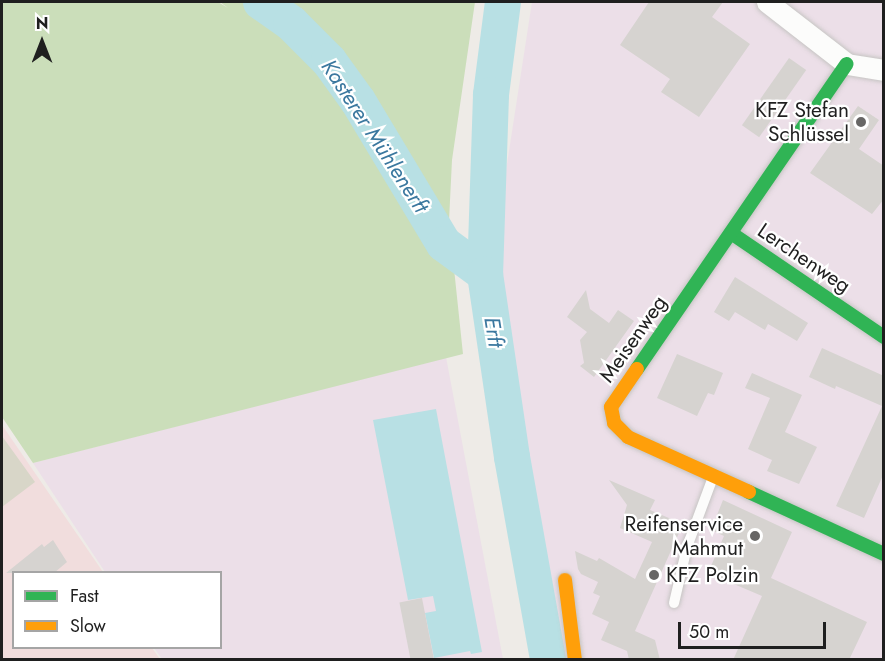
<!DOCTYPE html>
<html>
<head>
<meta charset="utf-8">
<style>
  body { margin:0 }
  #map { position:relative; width:885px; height:661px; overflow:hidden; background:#eeebe7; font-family:Jost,sans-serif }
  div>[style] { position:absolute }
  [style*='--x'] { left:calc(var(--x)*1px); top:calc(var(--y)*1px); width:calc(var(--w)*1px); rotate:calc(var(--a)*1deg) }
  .commercial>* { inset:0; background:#f1dddd }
  .industrial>* { inset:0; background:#ecdfe8 }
  .construction>* { inset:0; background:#d8d6c8 }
  .forest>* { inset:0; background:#cbdeba }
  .water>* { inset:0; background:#b8e0e4 }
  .river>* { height:36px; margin:-18px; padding:0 18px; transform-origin:18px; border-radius:18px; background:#b8e0e4 }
  .building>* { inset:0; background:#d6d3d0; transform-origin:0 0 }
  .roads { filter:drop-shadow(0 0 2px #c6c5c3) drop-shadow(0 0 2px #c6c5c3) }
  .lane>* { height:10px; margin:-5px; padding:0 5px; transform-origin:5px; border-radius:5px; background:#fcfcfb }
  .street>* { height:21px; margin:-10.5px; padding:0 10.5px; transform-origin:10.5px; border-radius:10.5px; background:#fcfcfb }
  .fast>* { height:14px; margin:-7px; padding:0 7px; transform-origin:7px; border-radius:7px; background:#30b455 }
  .slow>* { height:14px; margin:-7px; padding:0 7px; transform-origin:7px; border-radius:7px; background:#ff9f0a }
  .dots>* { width:16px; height:16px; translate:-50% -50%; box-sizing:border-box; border:3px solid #fff; border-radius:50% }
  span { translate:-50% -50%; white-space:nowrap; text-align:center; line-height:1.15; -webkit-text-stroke:4.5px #fff; paint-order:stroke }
  .poi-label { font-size:21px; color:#1f1f1f }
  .right { translate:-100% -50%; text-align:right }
  .left { translate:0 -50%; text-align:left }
  .street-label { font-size:21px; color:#1f1f1f }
  .water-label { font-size:22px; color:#3b789f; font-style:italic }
  .frame { position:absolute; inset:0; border:3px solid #1f1f1f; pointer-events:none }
  .legend { position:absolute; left:12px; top:571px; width:210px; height:78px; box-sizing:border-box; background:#fff; border:2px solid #a5a5a5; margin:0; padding:8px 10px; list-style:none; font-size:18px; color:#1f1f1f }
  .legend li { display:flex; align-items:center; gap:12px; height:30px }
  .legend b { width:30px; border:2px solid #a5a5a5 }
  .north { position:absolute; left:12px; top:12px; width:60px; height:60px; -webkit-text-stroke:4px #fff; paint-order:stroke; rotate:0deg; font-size:16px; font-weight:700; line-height:24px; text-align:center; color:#1f1f1f }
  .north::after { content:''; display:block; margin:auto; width:21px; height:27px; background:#1f1f1f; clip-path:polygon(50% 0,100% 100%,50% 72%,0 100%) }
  .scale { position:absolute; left:678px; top:622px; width:148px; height:27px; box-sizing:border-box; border:3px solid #1f1f1f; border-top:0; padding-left:8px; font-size:18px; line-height:21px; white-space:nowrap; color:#1f1f1f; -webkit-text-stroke:4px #fff; paint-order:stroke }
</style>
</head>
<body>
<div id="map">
  <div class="commercial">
    <div style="clip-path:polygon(2px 425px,103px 572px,14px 572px,14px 648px,152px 648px,160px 659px,2px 659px)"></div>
  </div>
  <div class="industrial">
    <div style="clip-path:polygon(532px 2px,883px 2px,883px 659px,560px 659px,522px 461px,499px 252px,505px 177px)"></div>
    <div style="clip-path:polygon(446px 357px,503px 659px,162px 659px,154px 648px,220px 648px,220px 572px,105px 572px,33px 463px)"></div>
  </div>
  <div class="construction">
    <div style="clip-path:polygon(2px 436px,35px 482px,2px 507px)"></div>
  </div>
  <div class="forest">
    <div style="clip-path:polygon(2px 2px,218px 2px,228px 8px,220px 2px,475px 2px,452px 160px,449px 221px,463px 354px,33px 463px,2px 417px)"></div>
  </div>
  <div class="water">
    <div style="clip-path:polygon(436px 409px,482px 652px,471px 654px,470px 651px,434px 658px,425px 613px,436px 611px,433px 596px,408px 600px,373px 420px)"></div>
  </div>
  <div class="river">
    <div style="--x:261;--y:2;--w:37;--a:35"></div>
    <div style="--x:291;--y:23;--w:54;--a:45"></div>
    <div style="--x:329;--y:61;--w:49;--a:54.1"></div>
    <div style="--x:358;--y:101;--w:167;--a:59"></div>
    <div style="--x:444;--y:244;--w:51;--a:36.2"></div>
    <div style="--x:503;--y:2;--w:94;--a:97.4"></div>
    <div style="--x:491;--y:95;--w:179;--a:91.9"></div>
    <div style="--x:485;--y:274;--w:185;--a:81.6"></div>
    <div style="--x:512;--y:457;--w:206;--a:79.9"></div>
  </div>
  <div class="building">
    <div style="clip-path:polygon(649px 2px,723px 2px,712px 17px,750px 44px,699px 117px,661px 92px,670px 79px,620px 45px)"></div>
    <div style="left:789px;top:58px;width:21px;height:82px;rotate:35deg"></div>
    <div style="clip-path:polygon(858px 106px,879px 120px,859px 149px,884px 166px,884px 199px,872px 214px,810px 173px)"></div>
    <div style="clip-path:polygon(735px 277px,808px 323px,797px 341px,768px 324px,765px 330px,735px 312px,729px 321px,714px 312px)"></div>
    <div style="clip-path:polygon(586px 290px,590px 309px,609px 323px,618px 310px,634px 321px,594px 377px,580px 366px,584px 363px,580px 340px,587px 332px,567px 317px)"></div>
    <div style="clip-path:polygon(822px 348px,884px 376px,884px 473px,864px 518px,836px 506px,882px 406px,836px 386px,835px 389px,809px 377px)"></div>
    <div style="clip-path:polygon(677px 354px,723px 373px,714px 395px,708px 393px,697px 416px,657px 398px)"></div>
    <div style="clip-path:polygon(752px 373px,802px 395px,785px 432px,817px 447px,799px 484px,767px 471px,772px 460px,748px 449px,770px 398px,745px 388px)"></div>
    <div style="clip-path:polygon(609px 480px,655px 500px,650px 510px,683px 524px,635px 631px,655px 640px,660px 660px,629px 660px,627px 651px,601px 640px,609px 622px,592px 614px,600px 596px,593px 593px,598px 582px,581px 574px,578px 569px,575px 551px,597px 561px,599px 558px,635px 579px,652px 542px,620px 528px,627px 505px)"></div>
    <div style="clip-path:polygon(723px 500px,792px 532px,771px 578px,867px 622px,849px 660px,733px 660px,762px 596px,708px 573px,724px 536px,711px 530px)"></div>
    <div style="clip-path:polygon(53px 540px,67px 562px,54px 573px,6px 573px,42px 544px,44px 547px)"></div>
    <div style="left:422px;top:598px;width:63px;height:23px;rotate:79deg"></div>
  </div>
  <div class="roads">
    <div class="lane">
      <div style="--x:674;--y:603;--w:57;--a:-76.9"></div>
      <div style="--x:687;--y:547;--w:75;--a:-69.6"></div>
    </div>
    <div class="street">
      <div style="--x:767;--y:2;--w:101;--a:37.8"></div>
      <div style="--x:847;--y:64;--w:37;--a:9"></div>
    </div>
    <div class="fast">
      <div style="--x:731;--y:233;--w:185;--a:34.2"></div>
      <div style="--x:637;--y:369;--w:370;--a:-55.5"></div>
      <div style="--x:749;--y:492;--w:149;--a:24.7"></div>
    </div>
    <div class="slow">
      <div style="--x:637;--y:369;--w:46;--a:124.4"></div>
      <div style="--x:611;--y:407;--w:16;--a:79"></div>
      <div style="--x:614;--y:423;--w:20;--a:45"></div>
      <div style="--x:628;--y:437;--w:133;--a:24.4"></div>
      <div style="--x:565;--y:580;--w:81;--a:82.9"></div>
    </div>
  </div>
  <div class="dots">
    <div style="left:861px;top:122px;background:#676665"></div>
    <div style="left:755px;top:536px;background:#676665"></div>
    <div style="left:654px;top:575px;background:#676665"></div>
  </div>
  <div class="poi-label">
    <span class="right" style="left:849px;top:122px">KFZ Stefan<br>Schlüssel</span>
    <span class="right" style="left:743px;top:536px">Reifenservice<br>Mahmut</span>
    <span class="left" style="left:666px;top:575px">KFZ Polzin</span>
  </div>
  <div class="street-label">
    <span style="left:804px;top:258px;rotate:34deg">Lerchenweg</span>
    <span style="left:633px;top:339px;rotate:-55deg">Meisenweg</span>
  </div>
  <div class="water-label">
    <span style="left:375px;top:136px;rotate:57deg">Kasterer Mühlenerft</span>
    <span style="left:494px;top:332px;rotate:81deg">Erft</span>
  </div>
  <div class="frame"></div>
  <ul class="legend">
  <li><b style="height:8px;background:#30b455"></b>Fast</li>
  <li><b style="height:8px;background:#ff9f0a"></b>Slow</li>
  </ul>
  <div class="north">N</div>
  <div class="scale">50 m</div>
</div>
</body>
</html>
